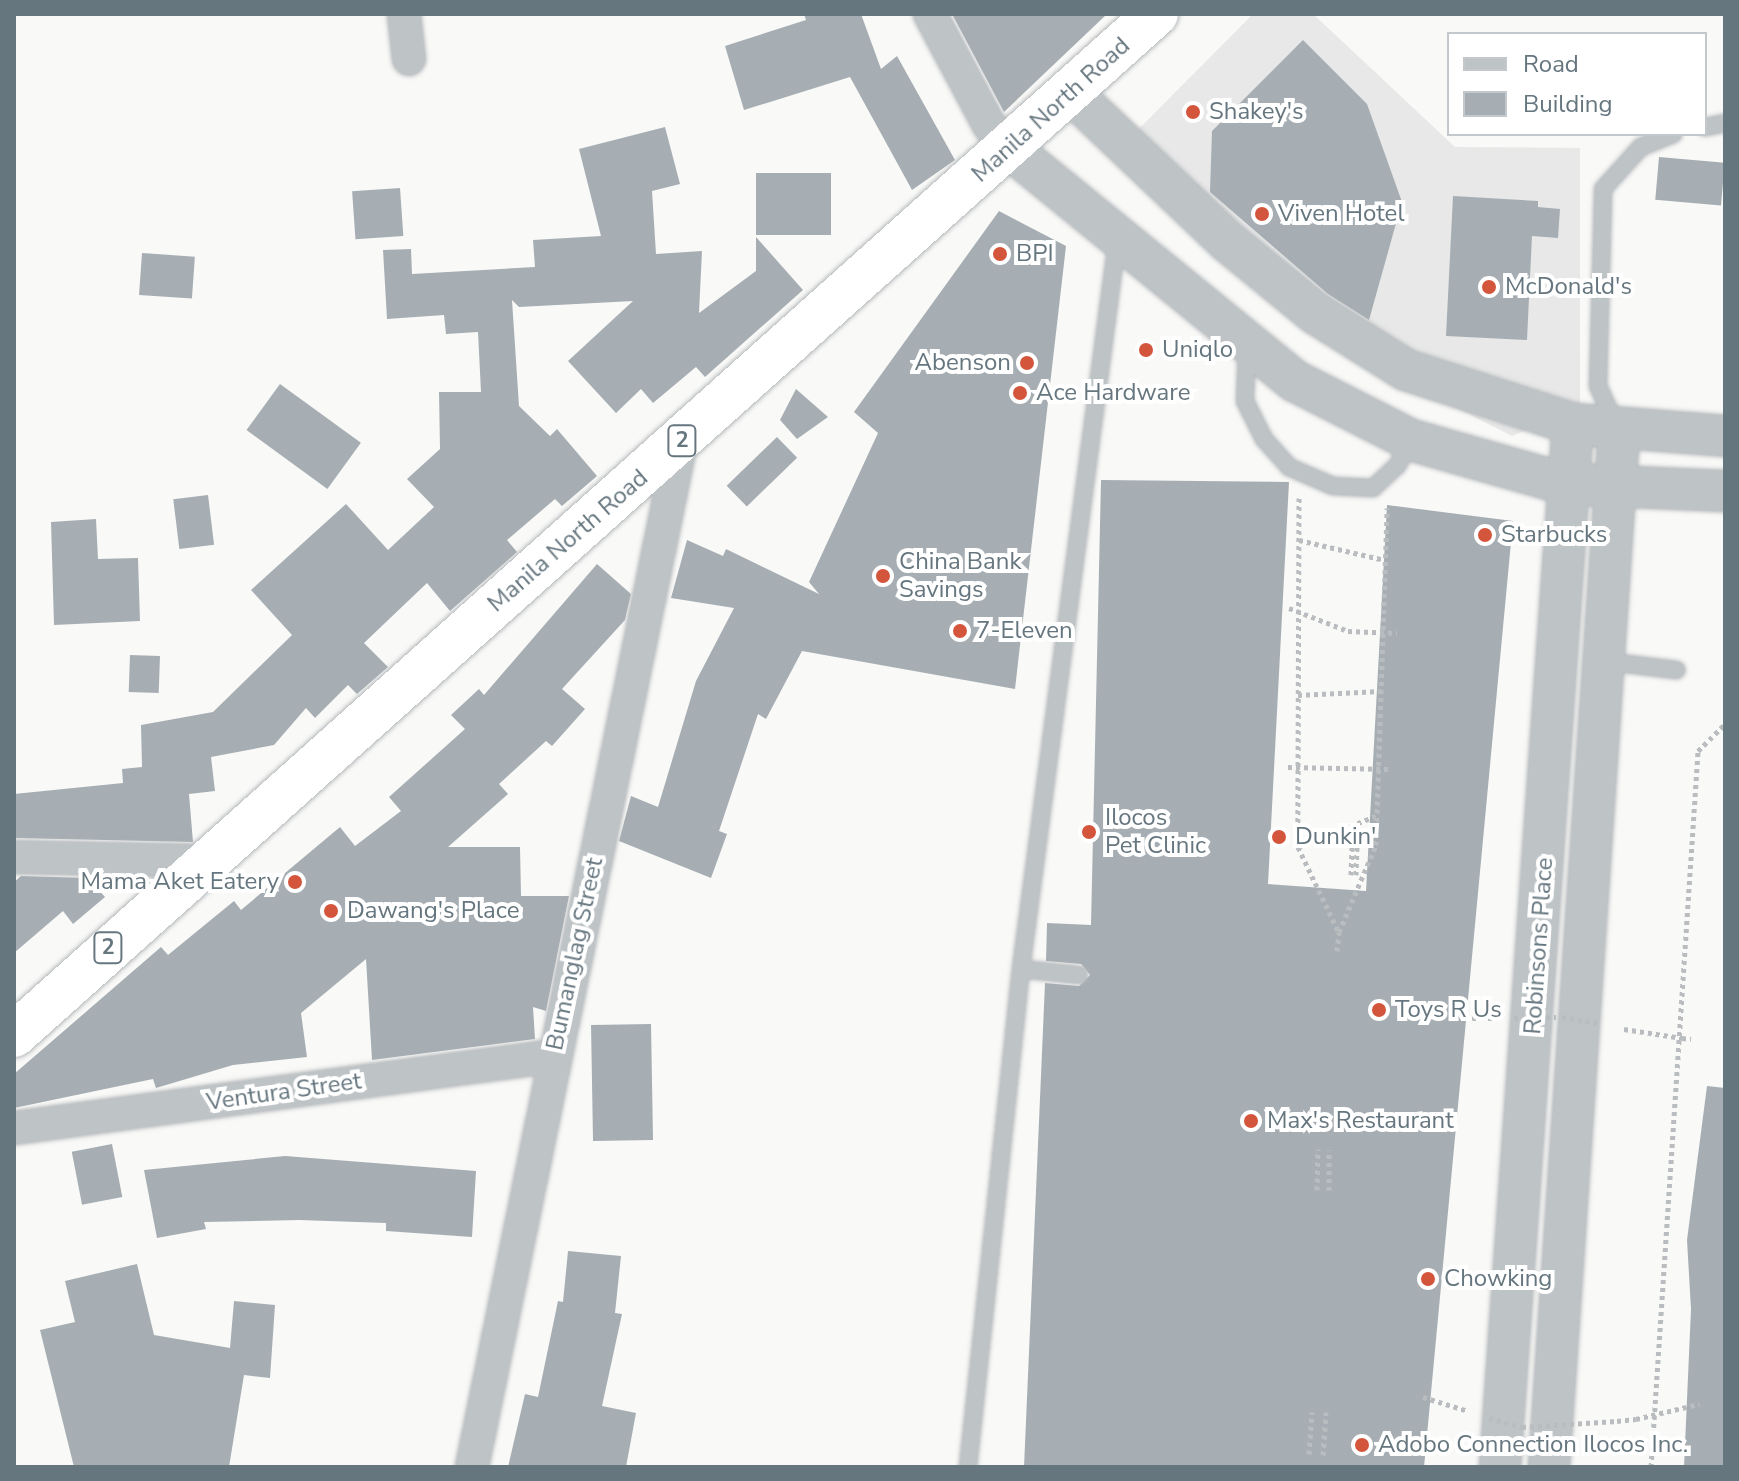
<!DOCTYPE html>
<html>
<head>
<meta charset="utf-8">
<style>
  body { margin:0 }
  #map { position:relative; width:1739px; height:1481px; overflow:hidden; background:#f9f9f7; font-family:"Nunito Sans",sans-serif }
  div>[style] { position:absolute }
  [style*='--x'] { left:calc(var(--x)*1px); top:calc(var(--y)*1px); width:calc(var(--w)*1px); rotate:calc(var(--a)*1deg) }
  .built>* { inset:0; background:#e7e8e7 }
  .building>* { inset:0; background:#a6aeb3; transform-origin:0 0 }
  .path>* { height:5px; margin-top:-2.5px; transform-origin:0; background:repeating-linear-gradient(90deg,#b9bdbf 0 4px,transparent 0 8px) }
  .roads { filter:drop-shadow(0 0 2px #b4b8bb) drop-shadow(0 0 2px #b4b8bb) }
  .service>* { height:16px; margin:-8px; padding:0 8px; transform-origin:8px; border-radius:8px; background:#bec3c6 }
  .minor>* { height:32px; margin:-16px; padding:0 16px; transform-origin:16px; border-radius:16px; background:#bec3c6 }
  .tertiary>* { height:40px; margin:-20px; padding:0 20px; transform-origin:20px; border-radius:20px; background:#bec3c6 }
  .trunk>* { height:44px; margin:-22px; padding:0 22px; transform-origin:22px; border-radius:22px; background:#fff }
  .path-bridge>* { height:5px; margin-top:-2.5px; transform-origin:0; background:repeating-linear-gradient(90deg,#b9bdbf 0 4px,transparent 0 8px) }
  .dots>* { width:22px; height:22px; translate:-50% -50%; box-sizing:border-box; border:4px solid #fff; border-radius:50% }
  span { translate:-50% -50%; white-space:nowrap; text-align:center; line-height:1.15; -webkit-text-stroke:8px #fff; paint-order:stroke }
  .shield-label span { padding:2px 6px; background:#fff; border:2px solid; border-radius:6px; -webkit-text-stroke-width:0 }
  .shield-label { font-size:22px; color:#66767f; font-weight:700 }
  .street-label { font-size:24px; color:#66767f }
  .poi-label { font-size:24px; color:#66767f }
  .left { translate:0 -50%; text-align:left }
  .right { translate:-100% -50%; text-align:right }
  .frame { position:absolute; inset:0; border:16px solid #66767f; pointer-events:none }
  .legend { position:absolute; left:1447px; top:32px; width:260px; height:104px; box-sizing:border-box; background:#fff; border:2px solid #c2c8cc; margin:0; padding:10px 14px; list-style:none; font-size:24px; color:#66767f }
  .legend li { display:flex; align-items:center; gap:16px; height:40px }
  .legend b { width:40px; border:2px solid #c2c8cc }
</style>
</head>
<body>
<div id="map">
  <div class="built">
    <div style="clip-path:polygon(1253px 14px,1313px 14px,1455px 147px,1580px 148px,1580px 409px,1512px 436px,1327px 343px,1119px 149px)"></div>
  </div>
  <div class="building">
    <div style="clip-path:polygon(804px 14px,861px 14px,881px 69px,897px 56px,955px 160px,912px 190px,850px 77px,744px 110px,725px 46px,806px 20px)"></div>
    <div style="clip-path:polygon(952px 14px,1107px 14px,1004px 112px)"></div>
    <div style="clip-path:polygon(1303px 40px,1367px 104px,1402px 202px,1369px 320px,1328px 294px,1210px 192px,1212px 131px)"></div>
    <div style="clip-path:polygon(665px 127px,680px 184px,652px 191px,656px 254px,702px 251px,699px 313px,756px 271px,756px 237px,803px 290px,705px 377px,696px 367px,653px 403px,641px 389px,616px 413px,568px 361px,633px 301px,519px 307px,512px 300px,519px 406px,550px 436px,557px 429px,597px 476px,562px 506px,555px 499px,507px 540px,517px 552px,450px 611px,427px 583px,364px 643px,388px 667px,357px 694px,348px 685px,315px 718px,306px 708px,274px 745px,211px 757px,215px 791px,189px 794px,193px 842px,14px 838px,14px 794px,123px 783px,122px 769px,142px 767px,141px 725px,213px 712px,292px 635px,251px 590px,346px 504px,388px 550px,434px 507px,407px 479px,440px 449px,439px 392px,481px 392px,478px 332px,446px 334px,444px 315px,387px 319px,383px 250px,411px 249px,412px 274px,535px 267px,533px 240px,601px 236px,579px 149px)"></div>
    <div style="left:1659px;top:157px;width:66px;height:43px;rotate:5deg"></div>
    <div style="left:756px;top:173px;width:75px;height:62px"></div>
    <div style="left:400px;top:188px;width:48px;height:48px;rotate:86deg"></div>
    <div style="clip-path:polygon(1453px 196px,1538px 201px,1538px 207px,1560px 209px,1558px 238px,1532px 236px,1527px 340px,1446px 336px)"></div>
    <div style="clip-path:polygon(999px 211px,1066px 246px,1015px 689px,802px 651px,766px 719px,758px 714px,719px 831px,727px 834px,711px 878px,619px 841px,631px 796px,658px 807px,696px 681px,734px 608px,671px 598px,687px 540px,723px 556px,726px 549px,819px 594px,809px 582px,878px 433px,854px 412px)"></div>
    <div style="left:142px;top:253px;width:53px;height:42px;rotate:4deg"></div>
    <div style="left:280px;top:384px;width:100px;height:57px;rotate:36deg"></div>
    <div style="clip-path:polygon(796px 389px,828px 417px,797px 439px,780px 420px)"></div>
    <div style="left:777px;top:437px;width:29px;height:70px;rotate:46deg"></div>
    <div style="clip-path:polygon(1101px 480px,1289px 482px,1268px 884px,1366px 891px,1387px 505px,1513px 521px,1424px 1467px,1024px 1467px,1045px 983px,1079px 986px,1090px 975px,1081px 964px,1046px 961px,1047px 923px,1091px 925px)"></div>
    <div style="left:208px;top:495px;width:50px;height:35px;rotate:83deg"></div>
    <div style="clip-path:polygon(96px 519px,98px 559px,138px 558px,140px 621px,54px 625px,51px 522px)"></div>
    <div style="clip-path:polygon(597px 564px,631px 594px,625px 620px,562px 689px,585px 709px,552px 746px,546px 741px,499px 784px,508px 794px,448px 847px,520px 847px,521px 896px,569px 896px,546px 1011px,533px 1007px,535px 1039px,372px 1060px,366px 959px,301px 1013px,307px 1057px,233px 1065px,156px 1088px,153px 1079px,14px 1108px,14px 1074px,161px 947px,168px 955px,234px 901px,241px 910px,340px 827px,355px 846px,401px 811px,389px 797px,465px 729px,451px 715px,479px 689px,484px 695px)"></div>
    <div style="left:130px;top:655px;width:30px;height:37px;rotate:2deg"></div>
    <div style="clip-path:polygon(21px 876px,88px 878px,105px 897px,73px 924px,63px 911px,14px 953px,14px 882px)"></div>
    <div style="left:651px;top:1024px;width:116px;height:60px;rotate:89deg"></div>
    <div style="clip-path:polygon(1707px 1086px,1725px 1088px,1725px 1467px,1684px 1467px,1691px 1309px,1687px 1240px)"></div>
    <div style="left:112px;top:1144px;width:54px;height:41px;rotate:79deg"></div>
    <div style="clip-path:polygon(285px 1156px,476px 1171px,472px 1237px,386px 1231px,386px 1223px,299px 1220px,204px 1222px,206px 1229px,157px 1238px,144px 1170px)"></div>
    <div style="clip-path:polygon(568px 1251px,621px 1256px,615px 1313px,622px 1314px,602px 1406px,636px 1413px,626px 1467px,508px 1467px,525px 1394px,538px 1397px,558px 1301px,563px 1302px)"></div>
    <div style="clip-path:polygon(137px 1264px,154px 1335px,230px 1348px,234px 1301px,275px 1305px,270px 1378px,244px 1375px,229px 1467px,74px 1467px,40px 1330px,75px 1322px,65px 1281px)"></div>
  </div>
  <div class="path">
    <div style="--x:1299;--y:498;--w:349;--a:90.2"></div>
    <div style="--x:1298;--y:847;--w:93;--a:64.5"></div>
    <div style="--x:1299;--y:540;--w:88;--a:13.1"></div>
    <div style="--x:1298;--y:695;--w:83;--a:-2.8"></div>
    <div style="--x:1298;--y:847;--w:84;--a:-21.7"></div>
    <div style="--x:1351;--y:875;--w:31;--a:-88"></div>
    <div style="--x:1352;--y:844;--w:24;--a:2"></div>
    <div style="--x:1356;--y:875;--w:31;--a:-88"></div>
    <div style="--x:1337;--y:951;--w:19;--a:-84"></div>
    <div style="--x:1339;--y:932;--w:95;--a:-67"></div>
    <div style="--x:1376;--y:845;--w:337;--a:-88.1"></div>
    <div style="--x:1472;--y:1018;--w:23;--a:0"></div>
    <div style="--x:1682;--y:1038;--w:9;--a:6"></div>
    <div style="--x:1317;--y:1190;--w:41;--a:-88.6"></div>
    <div style="--x:1329;--y:1190;--w:40;--a:-90"></div>
    <div style="--x:1423;--y:1397;--w:47;--a:17.3"></div>
    <div style="--x:1617;--y:1421;--w:19;--a:-6"></div>
    <div style="--x:1309;--y:1454;--w:42;--a:-85.9"></div>
    <div style="--x:1323;--y:1455;--w:43;--a:-86"></div>
    <div style="--x:1651;--y:1467;--w:718;--a:-86.24"></div>
    <div style="--x:1698;--y:751;--w:38;--a:-45"></div>
  </div>
  <div class="roads">
    <div class="service">
      <div style="--x:1705;--y:127;--w:20;--a:-11"></div>
      <div style="--x:1247;--y:346;--w:55;--a:92.1"></div>
      <div style="--x:1245;--y:401;--w:42;--a:63.4"></div>
      <div style="--x:1264;--y:439;--w:38;--a:48"></div>
      <div style="--x:1289;--y:467;--w:48;--a:23.4"></div>
      <div style="--x:1333;--y:486;--w:40;--a:2.9"></div>
      <div style="--x:1373;--y:488;--w:33;--a:-43"></div>
      <div style="--x:1397;--y:466;--w:29;--a:-61"></div>
      <div style="--x:1617;--y:427;--w:45;--a:-114.9"></div>
      <div style="--x:1598;--y:386;--w:197;--a:-88.5"></div>
      <div style="--x:1603;--y:189;--w:57;--a:-47.9"></div>
      <div style="--x:1641;--y:147;--w:35;--a:-22"></div>
      <div style="--x:1602;--y:661;--w:75;--a:6.9"></div>
      <div style="--x:1021;--y:969;--w:58;--a:5.9"></div>
      <div style="--x:968;--y:1467;--w:501;--a:-83.93"></div>
      <div style="--x:1021;--y:969;--w:733;--a:-82.48"></div>
    </div>
    <div class="minor">
      <div style="--x:404;--y:14;--w:45;--a:83.7"></div>
      <div style="--x:930;--y:14;--w:126;--a:62"></div>
      <div style="--x:989;--y:125;--w:30;--a:49"></div>
      <div style="--x:14;--y:857;--w:189;--a:1.2"></div>
      <div style="--x:14;--y:1128;--w:545;--a:-7.59"></div>
      <div style="--x:472;--y:1467;--w:1046;--a:-78.48"></div>
    </div>
    <div class="tertiary">
      <div style="--x:1071;--y:93;--w:215;--a:43.5"></div>
      <div style="--x:1227;--y:241;--w:114;--a:39.3"></div>
      <div style="--x:1315;--y:313;--w:107;--a:32.1"></div>
      <div style="--x:1406;--y:370;--w:176;--a:17.9"></div>
      <div style="--x:1573;--y:424;--w:152;--a:4.5"></div>
      <div style="--x:1009;--y:148;--w:369;--a:39.2"></div>
      <div style="--x:1295;--y:381;--w:130;--a:27"></div>
      <div style="--x:1411;--y:440;--w:160;--a:15.9"></div>
      <div style="--x:1565;--y:484;--w:160;--a:2.5"></div>
      <div style="--x:1500;--y:1467;--w:1046;--a:-86"></div>
      <div style="--x:1549;--y:1467;--w:1038;--a:-86.13"></div>
    </div>
    <div class="trunk">
      <div style="--x:14;--y:1035;--w:1532;--a:-41.8"></div>
    </div>
  </div>
  <div class="path-bridge">
    <div style="--x:1289;--y:608;--w:63;--a:21.3"></div>
    <div style="--x:1348;--y:631;--w:49;--a:2.3"></div>
    <div style="--x:1288;--y:767;--w:104;--a:1.1"></div>
    <div style="--x:1562;--y:1017;--w:39;--a:10"></div>
    <div style="--x:1514;--y:1018;--w:42;--a:-1.4"></div>
    <div style="--x:1624;--y:1029;--w:59;--a:8.8"></div>
    <div style="--x:1489;--y:1418;--w:34;--a:15"></div>
    <div style="--x:1522;--y:1427;--w:95;--a:-3.6"></div>
    <div style="--x:1636;--y:1419;--w:65;--a:-13.4"></div>
  </div>
  <div class="dots">
    <div style="left:1193px;top:112px;background:#d3553c"></div>
    <div style="left:1262px;top:214px;background:#d3553c"></div>
    <div style="left:1000px;top:254px;background:#d3553c"></div>
    <div style="left:1489px;top:287px;background:#d3553c"></div>
    <div style="left:1146px;top:350px;background:#d3553c"></div>
    <div style="left:1027px;top:363px;background:#d3553c"></div>
    <div style="left:1020px;top:393px;background:#d3553c"></div>
    <div style="left:1485px;top:535px;background:#d3553c"></div>
    <div style="left:883px;top:576px;background:#d3553c"></div>
    <div style="left:960px;top:631px;background:#d3553c"></div>
    <div style="left:1089px;top:832px;background:#d3553c"></div>
    <div style="left:1279px;top:837px;background:#d3553c"></div>
    <div style="left:295px;top:882px;background:#d3553c"></div>
    <div style="left:331px;top:911px;background:#d3553c"></div>
    <div style="left:1379px;top:1010px;background:#d3553c"></div>
    <div style="left:1251px;top:1121px;background:#d3553c"></div>
    <div style="left:1428px;top:1279px;background:#d3553c"></div>
    <div style="left:1362px;top:1445px;background:#d3553c"></div>
  </div>
  <div class="shield-label">
    <span style="left:682px;top:441px">2</span>
    <span style="left:108px;top:948px">2</span>
  </div>
  <div class="street-label">
    <span style="left:1051px;top:110px;rotate:-42deg">Manila North Road</span>
    <span style="left:568px;top:541px;rotate:-41deg">Manila North Road</span>
    <span style="left:1539px;top:946px;rotate:-86deg">Robinsons Place</span>
    <span style="left:575px;top:954px;rotate:-78deg">Bumanglag Street</span>
    <span style="left:284px;top:1092px;rotate:-8deg">Ventura Street</span>
  </div>
  <div class="poi-label">
    <span class="left" style="left:1209px;top:112px">Shakey's</span>
    <span class="left" style="left:1278px;top:214px">Viven Hotel</span>
    <span class="left" style="left:1016px;top:254px">BPI</span>
    <span class="left" style="left:1505px;top:287px">McDonald's</span>
    <span class="left" style="left:1162px;top:350px">Uniqlo</span>
    <span class="right" style="left:1011px;top:363px">Abenson</span>
    <span class="left" style="left:1036px;top:393px">Ace Hardware</span>
    <span class="left" style="left:1501px;top:535px">Starbucks</span>
    <span class="left" style="left:899px;top:576px">China Bank<br>Savings</span>
    <span class="left" style="left:976px;top:631px">7-Eleven</span>
    <span class="left" style="left:1105px;top:832px">Ilocos<br>Pet Clinic</span>
    <span class="left" style="left:1295px;top:837px">Dunkin'</span>
    <span class="right" style="left:279px;top:882px">Mama Aket Eatery</span>
    <span class="left" style="left:347px;top:911px">Dawang's Place</span>
    <span class="left" style="left:1395px;top:1010px">Toys R Us</span>
    <span class="left" style="left:1267px;top:1121px">Max's Restaurant</span>
    <span class="left" style="left:1444px;top:1279px">Chowking</span>
    <span class="left" style="left:1378px;top:1445px">Adobo Connection Ilocos Inc.</span>
  </div>
  <div class="frame"></div>
  <ul class="legend">
  <li><b style="height:10px;background:#bec3c6"></b>Road</li>
  <li><b style="height:22px;background:#a6aeb3"></b>Building</li>
  </ul>
</div>
</body>
</html>
